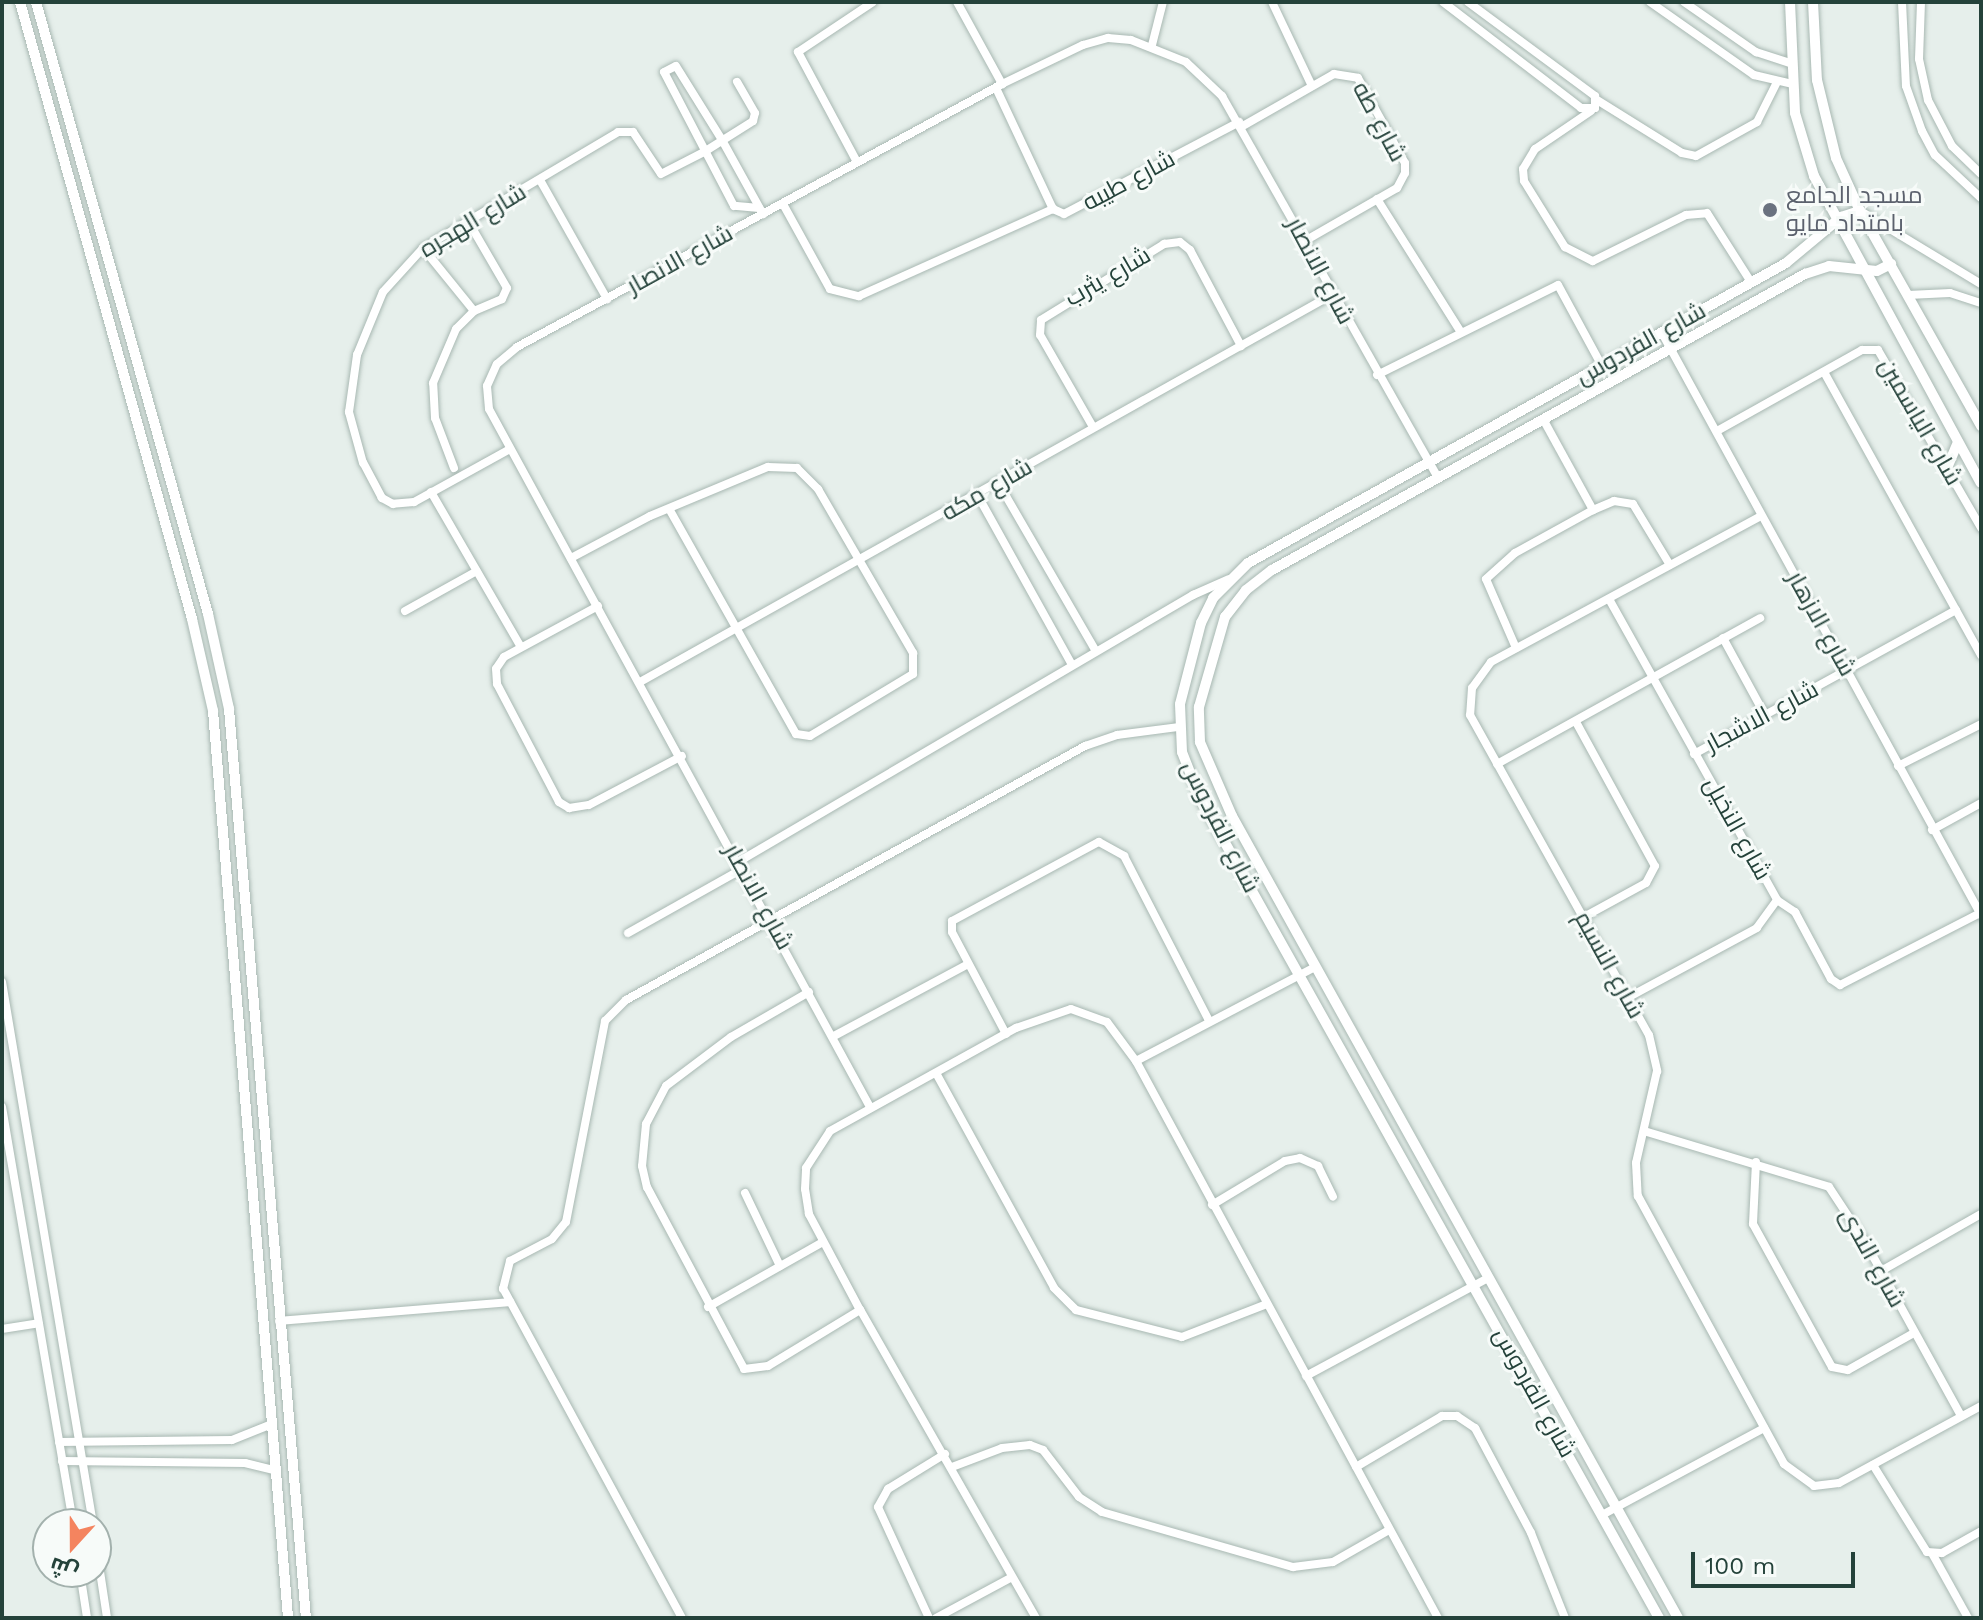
<!DOCTYPE html>
<html>
<head>
<meta charset="utf-8">
<style>
  body { margin:0 }
  #map { position:relative; width:1983px; height:1620px; overflow:hidden; background:#e6efeb; font-family:"Work Sans",Cairo,sans-serif }
  div>[style] { position:absolute }
  [style*='--x'] { left:calc(var(--x)*1px); top:calc(var(--y)*1px); width:calc(var(--w)*1px); rotate:calc(var(--a)*1deg) }
  .roads { filter:drop-shadow(0 0 2px #a8b8b2) drop-shadow(0 0 2px #a8b8b2) }
  .minor>* { height:8px; margin:-4px; padding:0 4px; transform-origin:4px; border-radius:4px; background:#fff }
  .tertiary>* { height:10px; margin:-5px; padding:0 5px; transform-origin:5px; border-radius:5px; background:#fff }
  .dots>* { width:22px; height:22px; translate:-50% -50%; box-sizing:border-box; border:4px solid #f7fbf9; border-radius:50% }
  span { translate:-50% -50%; white-space:nowrap; text-align:center; line-height:1.15; -webkit-text-stroke:6px #f7fbf9; paint-order:stroke }
  .street-label { font-size:24px; color:#24423a }
  .worship-label { font-size:24px; color:#5b616d }
  .left { translate:0 -50%; text-align:left }
  .frame { position:absolute; inset:0; border:4px solid #24423a; pointer-events:none }
  .north { position:absolute; left:32px; top:1508px; width:80px; height:80px; box-sizing:border-box; background:#f7fbf9; border:2px solid #a3b1ad; border-radius:50%; rotate:201deg; font-size:22px; font-weight:700; line-height:32px; text-align:center; color:#24423a }
  .north::after { content:''; display:block; margin:auto; width:28px; height:36px; background:#f4845f; clip-path:polygon(50% 0,100% 100%,50% 72%,0 100%) }
  .scale { position:absolute; left:1691px; top:1552px; width:164px; height:36px; box-sizing:border-box; border:4px solid #24423a; border-top:0; padding-left:10px; font-size:24px; line-height:28px; white-space:nowrap; color:#24423a; -webkit-text-stroke:6px #f7fbf9; paint-order:stroke }
</style>
</head>
<body>
<div id="map">
  <div class="roads">
    <div class="minor">
      <div style="--x:957;--y:2;--w:94;--a:61.2"></div>
      <div style="--x:1272;--y:2;--w:91;--a:64.6"></div>
      <div style="--x:1443;--y:2;--w:174;--a:37.5"></div>
      <div style="--x:1581;--y:108;--w:14;--a:0"></div>
      <div style="--x:1595;--y:108;--w:12;--a:-90"></div>
      <div style="--x:1595;--y:96;--w:158;--a:-143.5"></div>
      <div style="--x:1650;--y:2;--w:127;--a:35.1"></div>
      <div style="--x:1754;--y:75;--w:39;--a:13"></div>
      <div style="--x:1684;--y:2;--w:88;--a:34.8"></div>
      <div style="--x:1756;--y:52;--w:36;--a:18"></div>
      <div style="--x:1902;--y:2;--w:84;--a:87.3"></div>
      <div style="--x:1906;--y:86;--w:48;--a:70.4"></div>
      <div style="--x:1922;--y:131;--w:27;--a:62"></div>
      <div style="--x:1935;--y:155;--w:63;--a:43.1"></div>
      <div style="--x:1921;--y:2;--w:57;--a:92"></div>
      <div style="--x:1919;--y:59;--w:42;--a:77.6"></div>
      <div style="--x:1928;--y:100;--w:52;--a:62.4"></div>
      <div style="--x:1952;--y:146;--w:40;--a:44"></div>
      <div style="--x:1152;--y:45;--w:44;--a:-75.7"></div>
      <div style="--x:996;--y:88;--w:134;--a:64.8"></div>
      <div style="--x:1053;--y:209;--w:12;--a:24"></div>
      <div style="--x:1064;--y:214;--w:198;--a:-27.7"></div>
      <div style="--x:1597;--y:100;--w:100;--a:31.9"></div>
      <div style="--x:1682;--y:153;--w:14;--a:12"></div>
      <div style="--x:1696;--y:156;--w:70;--a:-29.1"></div>
      <div style="--x:1757;--y:122;--w:45;--a:-63.4"></div>
      <div style="--x:1591;--y:111;--w:68;--a:145.8"></div>
      <div style="--x:1535;--y:149;--w:23;--a:121"></div>
      <div style="--x:1523;--y:169;--w:12;--a:85"></div>
      <div style="--x:1524;--y:181;--w:78;--a:58.2"></div>
      <div style="--x:1565;--y:247;--w:31;--a:27"></div>
      <div style="--x:1593;--y:261;--w:104;--a:-26.3"></div>
      <div style="--x:1686;--y:215;--w:21;--a:-5"></div>
      <div style="--x:1707;--y:213;--w:82;--a:57.5"></div>
      <div style="--x:1241;--y:127;--w:107;--a:-29.7"></div>
      <div style="--x:1334;--y:74;--w:24;--a:9"></div>
      <div style="--x:1358;--y:78;--w:97;--a:61.1"></div>
      <div style="--x:1405;--y:163;--w:10;--a:90"></div>
      <div style="--x:1405;--y:173;--w:17;--a:118"></div>
      <div style="--x:1397;--y:188;--w:106;--a:150.1"></div>
      <div style="--x:857;--y:162;--w:125;--a:-118.2"></div>
      <div style="--x:798;--y:52;--w:90;--a:-33.7"></div>
      <div style="--x:540;--y:180;--w:137;--a:60.6"></div>
      <div style="--x:1377;--y:199;--w:156;--a:57.8"></div>
      <div style="--x:783;--y:204;--w:97;--a:61.1"></div>
      <div style="--x:830;--y:289;--w:30;--a:14"></div>
      <div style="--x:859;--y:296;--w:213;--a:-24.2"></div>
      <div style="--x:759;--y:208;--w:25;--a:-175"></div>
      <div style="--x:734;--y:206;--w:151;--a:-117.6"></div>
      <div style="--x:664;--y:72;--w:13;--a:-27"></div>
      <div style="--x:676;--y:66;--w:87;--a:58.1"></div>
      <div style="--x:722;--y:140;--w:85;--a:61"></div>
      <div style="--x:1862;--y:212;--w:139;--a:31.2"></div>
      <div style="--x:423;--y:248;--w:81;--a:51"></div>
      <div style="--x:1908;--y:295;--w:42;--a:-2.7"></div>
      <div style="--x:1950;--y:293;--w:33;--a:18"></div>
      <div style="--x:1662;--y:333;--w:664;--a:61.27"></div>
      <div style="--x:1824;--y:372;--w:324;--a:61"></div>
      <div style="--x:1377;--y:375;--w:202;--a:-26.4"></div>
      <div style="--x:1558;--y:285;--w:92;--a:61.5"></div>
      <div style="--x:1543;--y:419;--w:104;--a:61.2"></div>
      <div style="--x:1093;--y:427;--w:106;--a:-119.9"></div>
      <div style="--x:1040;--y:335;--w:15;--a:-86"></div>
      <div style="--x:1041;--y:320;--w:145;--a:-31.7"></div>
      <div style="--x:1164;--y:244;--w:16;--a:-7"></div>
      <div style="--x:1180;--y:242;--w:13;--a:39"></div>
      <div style="--x:1190;--y:250;--w:109;--a:62"></div>
      <div style="--x:1717;--y:431;--w:166;--a:-29.2"></div>
      <div style="--x:1862;--y:350;--w:16;--a:0"></div>
      <div style="--x:1878;--y:350;--w:206;--a:59.9"></div>
      <div style="--x:510;--y:449;--w:110;--a:151.1"></div>
      <div style="--x:414;--y:502;--w:21;--a:175"></div>
      <div style="--x:393;--y:504;--w:13;--a:-151"></div>
      <div style="--x:382;--y:498;--w:40;--a:-118"></div>
      <div style="--x:363;--y:463;--w:53;--a:-105.4"></div>
      <div style="--x:349;--y:412;--w:58;--a:-82"></div>
      <div style="--x:357;--y:355;--w:68;--a:-67.6"></div>
      <div style="--x:383;--y:292;--w:59;--a:-47.7"></div>
      <div style="--x:423;--y:248;--w:227;--a:-30.7"></div>
      <div style="--x:618;--y:132;--w:15;--a:0"></div>
      <div style="--x:633;--y:132;--w:50;--a:56.3"></div>
      <div style="--x:661;--y:174;--w:48;--a:-27.1"></div>
      <div style="--x:704;--y:152;--w:58;--a:-32.3"></div>
      <div style="--x:753;--y:121;--w:8;--a:-76"></div>
      <div style="--x:755;--y:113;--w:36;--a:-120"></div>
      <div style="--x:454;--y:468;--w:53;--a:-110.8"></div>
      <div style="--x:435;--y:418;--w:35;--a:-93"></div>
      <div style="--x:433;--y:383;--w:59;--a:-66.9"></div>
      <div style="--x:456;--y:329;--w:25;--a:-45"></div>
      <div style="--x:474;--y:311;--w:30;--a:-23"></div>
      <div style="--x:502;--y:299;--w:12;--a:-66"></div>
      <div style="--x:507;--y:288;--w:78;--a:-120.2"></div>
      <div style="--x:999;--y:484;--w:193;--a:59.9"></div>
      <div style="--x:431;--y:492;--w:179;--a:59.9"></div>
      <div style="--x:978;--y:496;--w:193;--a:60.9"></div>
      <div style="--x:1761;--y:516;--w:307;--a:151.6"></div>
      <div style="--x:1491;--y:662;--w:32;--a:126"></div>
      <div style="--x:1472;--y:688;--w:27;--a:94"></div>
      <div style="--x:1470;--y:715;--w:367;--a:60.8"></div>
      <div style="--x:1649;--y:1035;--w:37;--a:77"></div>
      <div style="--x:1657;--y:1071;--w:94;--a:102.9"></div>
      <div style="--x:1636;--y:1163;--w:33;--a:87"></div>
      <div style="--x:1638;--y:1196;--w:305;--a:61.4"></div>
      <div style="--x:1784;--y:1464;--w:37;--a:36"></div>
      <div style="--x:1814;--y:1486;--w:25;--a:-7"></div>
      <div style="--x:1839;--y:1483;--w:162;--a:-28.5"></div>
      <div style="--x:571;--y:558;--w:89;--a:-28"></div>
      <div style="--x:650;--y:516;--w:128;--a:-22.6"></div>
      <div style="--x:768;--y:467;--w:29;--a:2"></div>
      <div style="--x:797;--y:468;--w:30;--a:45"></div>
      <div style="--x:818;--y:489;--w:190;--a:59.9"></div>
      <div style="--x:913;--y:653;--w:21;--a:90"></div>
      <div style="--x:913;--y:674;--w:120;--a:149"></div>
      <div style="--x:810;--y:736;--w:14;--a:-172"></div>
      <div style="--x:796;--y:734;--w:258;--a:-119.4"></div>
      <div style="--x:1609;--y:599;--w:345;--a:60.8"></div>
      <div style="--x:1777;--y:900;--w:34;--a:126"></div>
      <div style="--x:1757;--y:928;--w:148;--a:151.7"></div>
      <div style="--x:598;--y:606;--w:107;--a:151.5"></div>
      <div style="--x:504;--y:657;--w:14;--a:124"></div>
      <div style="--x:496;--y:669;--w:15;--a:86"></div>
      <div style="--x:497;--y:684;--w:133;--a:62.3"></div>
      <div style="--x:559;--y:802;--w:12;--a:31"></div>
      <div style="--x:569;--y:808;--w:20;--a:-9"></div>
      <div style="--x:589;--y:805;--w:105;--a:-27.8"></div>
      <div style="--x:405;--y:611;--w:82;--a:-29.1"></div>
      <div style="--x:1723;--y:638;--w:88;--a:61.4"></div>
      <div style="--x:1516;--y:648;--w:75;--a:-113.5"></div>
      <div style="--x:1486;--y:579;--w:39;--a:-42"></div>
      <div style="--x:1515;--y:553;--w:89;--a:-28.9"></div>
      <div style="--x:1593;--y:510;--w:23;--a:-23"></div>
      <div style="--x:1614;--y:501;--w:19;--a:9"></div>
      <div style="--x:1633;--y:504;--w:71;--a:58.8"></div>
      <div style="--x:640;--y:682;--w:794;--a:-29.24"></div>
      <div style="--x:1576;--y:722;--w:164;--a:61.3"></div>
      <div style="--x:1655;--y:866;--w:19;--a:118"></div>
      <div style="--x:1646;--y:883;--w:73;--a:151.3"></div>
      <div style="--x:1694;--y:754;--w:299;--a:-28.8"></div>
      <div style="--x:1497;--y:764;--w:301;--a:-29"></div>
      <div style="--x:1898;--y:766;--w:93;--a:-26.8"></div>
      <div style="--x:1932;--y:830;--w:56;--a:-28.9"></div>
      <div style="--x:738;--y:862;--w:528;--a:-30.4"></div>
      <div style="--x:1193;--y:595;--w:39;--a:-24"></div>
      <div style="--x:1777;--y:900;--w:22;--a:34"></div>
      <div style="--x:1795;--y:912;--w:76;--a:61.8"></div>
      <div style="--x:1831;--y:979;--w:11;--a:34"></div>
      <div style="--x:1840;--y:985;--w:157;--a:-27.2"></div>
      <div style="--x:628;--y:933;--w:131;--a:-29.3"></div>
      <div style="--x:2;--y:982;--w:550;--a:80.47"></div>
      <div style="--x:809;--y:992;--w:90;--a:150"></div>
      <div style="--x:731;--y:1037;--w:81;--a:143"></div>
      <div style="--x:666;--y:1086;--w:43;--a:117.8"></div>
      <div style="--x:646;--y:1124;--w:42;--a:95.4"></div>
      <div style="--x:642;--y:1166;--w:22;--a:77"></div>
      <div style="--x:647;--y:1187;--w:206;--a:61.9"></div>
      <div style="--x:744;--y:1369;--w:24;--a:-7"></div>
      <div style="--x:768;--y:1366;--w:108;--a:-31.3"></div>
      <div style="--x:1006;--y:1034;--w:115;--a:-117.9"></div>
      <div style="--x:952;--y:932;--w:11;--a:-90"></div>
      <div style="--x:952;--y:921;--w:167;--a:-28.3"></div>
      <div style="--x:1099;--y:842;--w:29;--a:29"></div>
      <div style="--x:1124;--y:856;--w:186;--a:62.7"></div>
      <div style="--x:834;--y:1036;--w:152;--a:-28.2"></div>
      <div style="--x:1136;--y:1061;--w:202;--a:-27.7"></div>
      <div style="--x:936;--y:1073;--w:245;--a:61.2"></div>
      <div style="--x:1054;--y:1288;--w:31;--a:45"></div>
      <div style="--x:1076;--y:1310;--w:109;--a:14.3"></div>
      <div style="--x:1182;--y:1337;--w:91;--a:-21.2"></div>
      <div style="--x:2;--y:1107;--w:423;--a:80.3"></div>
      <div style="--x:870;--y:1107;--w:795;--a:-118.63"></div>
      <div style="--x:489;--y:409;--w:23;--a:-95"></div>
      <div style="--x:487;--y:386;--w:24;--a:-66"></div>
      <div style="--x:497;--y:364;--w:26;--a:-40"></div>
      <div style="--x:517;--y:347;--w:552;--a:-28.47"></div>
      <div style="--x:1002;--y:84;--w:90;--a:-25.7"></div>
      <div style="--x:1083;--y:45;--w:26;--a:-16"></div>
      <div style="--x:1108;--y:38;--w:23;--a:5"></div>
      <div style="--x:1131;--y:40;--w:59;--a:21.8"></div>
      <div style="--x:1186;--y:62;--w:50;--a:43.4"></div>
      <div style="--x:1222;--y:96;--w:439;--a:60.5"></div>
      <div style="--x:1644;--y:1131;--w:193;--a:16.8"></div>
      <div style="--x:1829;--y:1187;--w:64;--a:56.6"></div>
      <div style="--x:1864;--y:1240;--w:201;--a:61.1"></div>
      <div style="--x:1756;--y:1162;--w:62;--a:92.8"></div>
      <div style="--x:1753;--y:1224;--w:163;--a:61.1"></div>
      <div style="--x:1832;--y:1367;--w:16;--a:11"></div>
      <div style="--x:1848;--y:1370;--w:76;--a:-29.3"></div>
      <div style="--x:745;--y:1193;--w:81;--a:64.4"></div>
      <div style="--x:1212;--y:1205;--w:85;--a:-31.1"></div>
      <div style="--x:1285;--y:1161;--w:15;--a:-11"></div>
      <div style="--x:1300;--y:1158;--w:20;--a:24"></div>
      <div style="--x:1318;--y:1166;--w:34;--a:64"></div>
      <div style="--x:1881;--y:1271;--w:115;--a:-29.7"></div>
      <div style="--x:708;--y:1307;--w:132;--a:-29.5"></div>
      <div style="--x:279;--y:1321;--w:232;--a:-4.7"></div>
      <div style="--x:2;--y:1329;--w:37;--a:-9"></div>
      <div style="--x:1306;--y:1376;--w:207;--a:-28.3"></div>
      <div style="--x:59;--y:1442;--w:173;--a:-0.7"></div>
      <div style="--x:232;--y:1440;--w:43;--a:-21.8"></div>
      <div style="--x:62;--y:1461;--w:183;--a:0.6"></div>
      <div style="--x:245;--y:1463;--w:32;--a:14"></div>
      <div style="--x:1873;--y:1465;--w:102;--a:58.2"></div>
      <div style="--x:1927;--y:1552;--w:15;--a:4"></div>
      <div style="--x:1942;--y:1553;--w:45;--a:-29.4"></div>
      <div style="--x:952;--y:1467;--w:53;--a:-20.8"></div>
      <div style="--x:1002;--y:1448;--w:28;--a:-6"></div>
      <div style="--x:1030;--y:1445;--w:14;--a:21"></div>
      <div style="--x:1043;--y:1450;--w:59;--a:52.5"></div>
      <div style="--x:1079;--y:1497;--w:27;--a:33"></div>
      <div style="--x:1102;--y:1512;--w:199;--a:16.1"></div>
      <div style="--x:1293;--y:1567;--w:40;--a:-7.1"></div>
      <div style="--x:1333;--y:1562;--w:64;--a:-29.7"></div>
      <div style="--x:1356;--y:1467;--w:100;--a:-30.7"></div>
      <div style="--x:1442;--y:1416;--w:15;--a:0"></div>
      <div style="--x:1457;--y:1416;--w:22;--a:34"></div>
      <div style="--x:1475;--y:1428;--w:119;--a:61.9"></div>
      <div style="--x:1531;--y:1533;--w:92;--a:68.2"></div>
      <div style="--x:1602;--y:1515;--w:184;--a:-28.2"></div>
      <div style="--x:96;--y:1545;--w:74;--a:81.4"></div>
      <div style="--x:1933;--y:1555;--w:72;--a:60.9"></div>
      <div style="--x:80;--y:1572;--w:47;--a:81.3"></div>
      <div style="--x:682;--y:1618;--w:375;--a:-118.5"></div>
      <div style="--x:503;--y:1289;--w:29;--a:-76"></div>
      <div style="--x:510;--y:1261;--w:47;--a:-27.6"></div>
      <div style="--x:552;--y:1239;--w:22;--a:-51"></div>
      <div style="--x:566;--y:1222;--w:205;--a:-79"></div>
      <div style="--x:605;--y:1021;--w:30;--a:-45"></div>
      <div style="--x:626;--y:1000;--w:525;--a:-28.96"></div>
      <div style="--x:1085;--y:746;--w:34;--a:-19"></div>
      <div style="--x:1117;--y:735;--w:63;--a:-7.4"></div>
      <div style="--x:929;--y:1618;--w:122;--a:-114.7"></div>
      <div style="--x:878;--y:1507;--w:21;--a:-61"></div>
      <div style="--x:888;--y:1489;--w:67;--a:-31.6"></div>
      <div style="--x:936;--y:1618;--w:86;--a:-28.3"></div>
      <div style="--x:1036;--y:1618;--w:355;--a:-119.7"></div>
      <div style="--x:860;--y:1310;--w:109;--a:-118"></div>
      <div style="--x:809;--y:1214;--w:25;--a:-99"></div>
      <div style="--x:805;--y:1189;--w:21;--a:-87"></div>
      <div style="--x:806;--y:1168;--w:44;--a:-57"></div>
      <div style="--x:830;--y:1131;--w:213;--a:-29"></div>
      <div style="--x:1016;--y:1028;--w:58;--a:-19.1"></div>
      <div style="--x:1071;--y:1009;--w:38;--a:20"></div>
      <div style="--x:1107;--y:1022;--w:49;--a:53.4"></div>
      <div style="--x:1136;--y:1061;--w:634;--a:61.53"></div>
    </div>
    <div class="tertiary">
      <div style="--x:20;--y:2;--w:641;--a:74.42"></div>
      <div style="--x:192;--y:619;--w:94;--a:77.1"></div>
      <div style="--x:213;--y:711;--w:910;--a:85.27"></div>
      <div style="--x:36;--y:2;--w:636;--a:74.3"></div>
      <div style="--x:208;--y:614;--w:97;--a:77.5"></div>
      <div style="--x:229;--y:709;--w:912;--a:85.16"></div>
      <div style="--x:1790;--y:2;--w:111;--a:87.4"></div>
      <div style="--x:1795;--y:113;--w:66;--a:73.2"></div>
      <div style="--x:1814;--y:176;--w:349;--a:61.5"></div>
      <div style="--x:1813;--y:2;--w:78;--a:87.1"></div>
      <div style="--x:1817;--y:80;--w:80;--a:76.3"></div>
      <div style="--x:1836;--y:158;--w:58;--a:65.6"></div>
      <div style="--x:1860;--y:211;--w:247;--a:60.6"></div>
      <div style="--x:1947;--y:468;--w:28;--a:-67"></div>
      <div style="--x:1659;--y:1618;--w:940;--a:-119.24"></div>
      <div style="--x:1200;--y:798;--w:49;--a:-111.4"></div>
      <div style="--x:1182;--y:752;--w:48;--a:-92.4"></div>
      <div style="--x:1180;--y:704;--w:84;--a:-75.5"></div>
      <div style="--x:1201;--y:623;--w:28;--a:-64"></div>
      <div style="--x:1213;--y:598;--w:49;--a:-45"></div>
      <div style="--x:1248;--y:563;--w:616;--a:-29.14"></div>
      <div style="--x:1786;--y:263;--w:72;--a:-39.9"></div>
      <div style="--x:1841;--y:217;--w:20;--a:-18"></div>
      <div style="--x:1678;--y:1618;--w:918;--a:-119.08"></div>
      <div style="--x:1232;--y:816;--w:81;--a:-113.4"></div>
      <div style="--x:1200;--y:742;--w:35;--a:-92"></div>
      <div style="--x:1199;--y:707;--w:94;--a:-73.9"></div>
      <div style="--x:1225;--y:617;--w:34;--a:-52"></div>
      <div style="--x:1246;--y:590;--w:33;--a:-38"></div>
      <div style="--x:1272;--y:570;--w:610;--a:-29.05"></div>
      <div style="--x:1805;--y:274;--w:25;--a:-18"></div>
      <div style="--x:1829;--y:266;--w:48;--a:5.9"></div>
      <div style="--x:1877;--y:271;--w:16;--a:-27"></div>
    </div>
  </div>
  <div class="dots">
    <div style="left:1770px;top:210px;background:#6b7280"></div>
  </div>
  <div class="street-label">
    <span style="left:1379px;top:122px;rotate:62deg">شارع طه</span>
    <span style="left:1129px;top:181px;rotate:-28deg">شارع طيبه</span>
    <span style="left:473px;top:221px;rotate:-31deg">شارع الهجره</span>
    <span style="left:680px;top:260px;rotate:-29deg">شارع الانصار</span>
    <span style="left:1320px;top:271px;rotate:62deg">شارع الانصار</span>
    <span style="left:1108px;top:277px;rotate:-30deg">شارع يثرب</span>
    <span style="left:1641px;top:344px;rotate:-29deg">شارع الفردوس</span>
    <span style="left:1920px;top:422px;rotate:60deg">شارع الياسمين</span>
    <span style="left:987px;top:490px;rotate:-30deg">شارع مكه</span>
    <span style="left:1821px;top:624px;rotate:61deg">شارع الازهار</span>
    <span style="left:1762px;top:717px;rotate:-28deg">شارع الاشجار</span>
    <span style="left:1220px;top:827px;rotate:63deg">شارع الفردوس</span>
    <span style="left:1737px;top:829px;rotate:61deg">شارع النخيل</span>
    <span style="left:758px;top:897px;rotate:61deg">شارع الانصار</span>
    <span style="left:1609px;top:965px;rotate:61deg">شارع النسيم</span>
    <span style="left:1872px;top:1258px;rotate:61deg">شارع الندى</span>
    <span style="left:1534px;top:1393px;rotate:61deg">شارع الفردوس</span>
  </div>
  <div class="worship-label">
    <span class="left" style="left:1786px;top:210px">مسجد الجامع<br>بامتداد مايو</span>
  </div>
  <div class="frame"></div>
  <div class="north">ش</div>
  <div class="scale">100 m</div>
</div>
</body>
</html>
